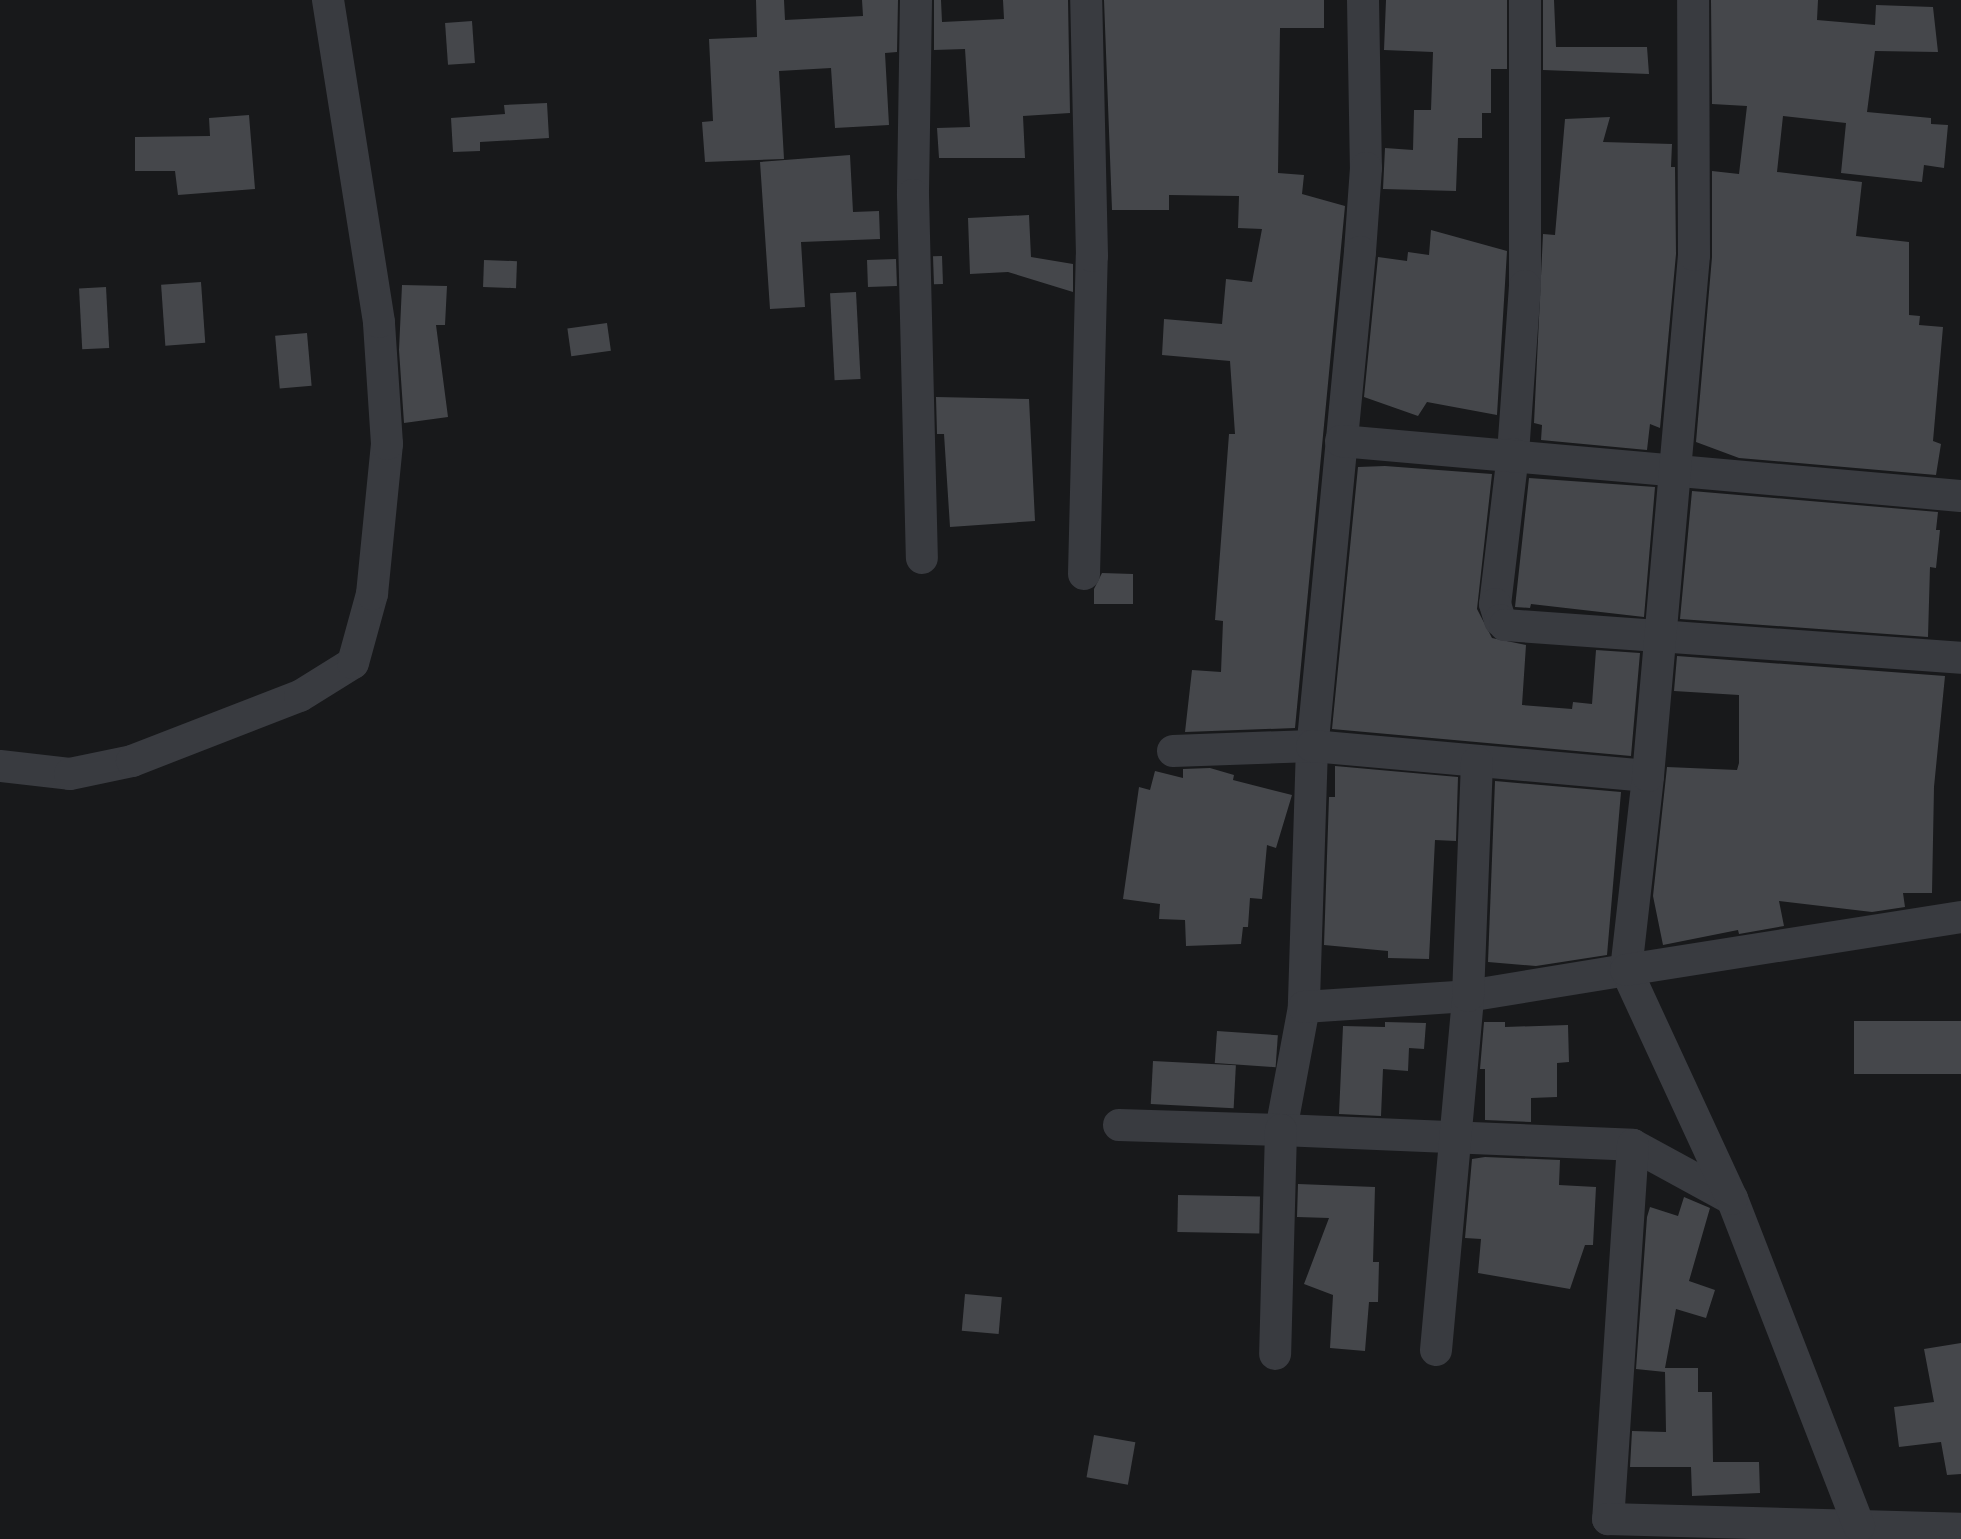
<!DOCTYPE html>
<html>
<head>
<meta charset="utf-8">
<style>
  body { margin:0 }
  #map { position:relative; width:1961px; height:1539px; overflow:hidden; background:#18191b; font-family:"Exo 2",sans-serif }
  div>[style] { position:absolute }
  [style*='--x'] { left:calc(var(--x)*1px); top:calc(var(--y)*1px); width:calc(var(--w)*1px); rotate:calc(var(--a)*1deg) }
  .building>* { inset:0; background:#45474b; transform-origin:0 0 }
  .minor>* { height:32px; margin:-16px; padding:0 16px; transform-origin:16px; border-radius:16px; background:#393b40 }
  span { translate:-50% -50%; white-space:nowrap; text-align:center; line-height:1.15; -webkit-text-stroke:6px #131416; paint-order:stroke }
</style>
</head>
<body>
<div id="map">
  <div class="building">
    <div style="clip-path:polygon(756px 0,784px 0,785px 20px,863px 16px,862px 0,898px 0,897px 52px,885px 53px,889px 125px,835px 128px,831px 68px,779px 71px,784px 159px,705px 162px,702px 122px,713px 121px,709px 39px,757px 37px)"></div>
    <div style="clip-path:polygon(934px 0,941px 0,942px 22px,1004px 19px,1003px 0,1068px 0,1070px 113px,1023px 116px,1025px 158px,939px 158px,937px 128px,970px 127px,965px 49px,934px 50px)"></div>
    <div style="clip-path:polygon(1104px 0,1324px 0,1324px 28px,1280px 28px,1278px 173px,1304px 175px,1302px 194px,1345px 206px,1295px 728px,1185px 732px,1192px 670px,1221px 672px,1223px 621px,1215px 620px,1229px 434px,1235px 434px,1230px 361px,1162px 355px,1164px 319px,1222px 324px,1226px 279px,1252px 282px,1262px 229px,1238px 228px,1239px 196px,1169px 195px,1169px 210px,1112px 210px)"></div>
    <div style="clip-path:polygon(1386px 0,1507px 0,1507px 69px,1491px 69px,1491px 113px,1482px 113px,1482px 138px,1458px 138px,1456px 191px,1383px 189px,1385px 148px,1413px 150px,1414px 110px,1431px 110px,1433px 52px,1384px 50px)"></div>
    <div style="clip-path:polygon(1543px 0,1554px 0,1556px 47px,1647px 47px,1649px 74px,1543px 70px)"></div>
    <div style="clip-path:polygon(1711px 0,1818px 0,1817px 20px,1875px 25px,1876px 5px,1933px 7px,1938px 52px,1875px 51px,1867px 112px,1931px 118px,1931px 124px,1948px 125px,1944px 168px,1924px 165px,1922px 182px,1841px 173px,1846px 123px,1783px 116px,1777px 172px,1862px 182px,1856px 236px,1909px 242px,1909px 315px,1920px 316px,1919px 325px,1943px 327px,1933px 441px,1941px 444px,1936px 475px,1739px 458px,1696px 442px,1712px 257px,1712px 171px,1739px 174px,1747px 106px,1712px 104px)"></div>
    <div style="left:472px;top:21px;width:42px;height:27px;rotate:86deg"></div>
    <div style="clip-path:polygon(547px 103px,549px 138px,480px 142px,480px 151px,453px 152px,451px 118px,505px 114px,504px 105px)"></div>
    <div style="clip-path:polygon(249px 115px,255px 189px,178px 195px,175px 171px,135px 171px,135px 137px,210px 136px,209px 118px)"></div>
    <div style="clip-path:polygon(1610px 117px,1603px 142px,1672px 144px,1671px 167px,1675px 167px,1676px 254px,1660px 428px,1650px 424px,1647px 450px,1541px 440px,1542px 425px,1534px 423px,1543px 234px,1555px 235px,1565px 119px)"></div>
    <div style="clip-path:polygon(850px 155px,853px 212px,879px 211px,880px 239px,801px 242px,805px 307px,770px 309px,760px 162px)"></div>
    <div style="clip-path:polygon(1029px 215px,1031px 257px,1073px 264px,1073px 292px,1008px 272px,970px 274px,968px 218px)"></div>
    <div style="clip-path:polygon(1431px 230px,1507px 251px,1497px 415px,1427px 402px,1418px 416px,1364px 397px,1378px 257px,1407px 261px,1408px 252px,1429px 255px)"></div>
    <div style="left:942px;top:256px;width:28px;height:9px;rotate:88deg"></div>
    <div style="left:896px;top:259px;width:27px;height:29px;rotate:88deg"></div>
    <div style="left:484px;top:260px;width:33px;height:27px;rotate:2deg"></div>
    <div style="left:201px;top:282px;width:61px;height:40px;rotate:86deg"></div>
    <div style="clip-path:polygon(402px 285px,447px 286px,445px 325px,436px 325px,448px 417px,404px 423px,399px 350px)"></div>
    <div style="left:106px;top:287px;width:61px;height:27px;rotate:87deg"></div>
    <div style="left:856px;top:292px;width:87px;height:26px;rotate:87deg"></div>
    <div style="left:607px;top:323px;width:28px;height:40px;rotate:82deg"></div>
    <div style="left:307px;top:333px;width:53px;height:32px;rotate:85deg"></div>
    <div style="clip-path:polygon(936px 397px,1029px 399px,1035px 521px,950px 527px,944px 434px,937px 434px)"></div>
    <div style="clip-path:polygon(1385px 466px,1492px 474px,1477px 609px,1492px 638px,1526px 645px,1522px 705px,1572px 709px,1573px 702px,1592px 704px,1596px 650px,1640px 653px,1631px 756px,1332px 729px,1358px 467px)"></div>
    <div style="clip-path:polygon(1529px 478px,1655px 487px,1644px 617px,1531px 604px,1530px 608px,1515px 607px)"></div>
    <div style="clip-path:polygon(1692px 491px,1938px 512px,1936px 530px,1940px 530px,1936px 568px,1930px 567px,1928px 637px,1680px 619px)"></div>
    <div style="clip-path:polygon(1102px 573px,1133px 574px,1133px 604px,1094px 604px,1094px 589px)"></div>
    <div style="clip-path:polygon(1677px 656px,1945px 676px,1934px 787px,1932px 893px,1903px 893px,1905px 907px,1872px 912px,1779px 901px,1784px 926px,1739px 934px,1738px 930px,1663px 945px,1653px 896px,1667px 767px,1737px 770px,1739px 763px,1739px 695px,1674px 691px)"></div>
    <div style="clip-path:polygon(1335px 766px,1458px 777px,1456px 841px,1435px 840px,1429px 959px,1388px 958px,1388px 951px,1324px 945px,1329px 797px,1335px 797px)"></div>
    <div style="clip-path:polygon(1210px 768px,1234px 775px,1233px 780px,1292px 795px,1276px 848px,1267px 845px,1262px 899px,1250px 898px,1248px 927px,1243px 927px,1241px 944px,1186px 946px,1185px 920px,1159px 919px,1160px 904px,1123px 899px,1139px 787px,1150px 790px,1155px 771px,1183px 778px,1183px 769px)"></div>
    <div style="clip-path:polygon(1495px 781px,1621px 792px,1607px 955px,1536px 966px,1488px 962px)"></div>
    <div style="left:1961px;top:1021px;width:53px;height:107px;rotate:90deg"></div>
    <div style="clip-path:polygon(1385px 1022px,1426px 1023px,1424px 1049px,1409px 1048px,1408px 1071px,1383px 1069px,1381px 1116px,1339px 1114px,1343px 1026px,1385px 1027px)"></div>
    <div style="clip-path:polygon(1484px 1022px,1505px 1022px,1505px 1027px,1568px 1025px,1569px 1062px,1557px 1063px,1557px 1097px,1531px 1098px,1531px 1122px,1485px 1120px,1485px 1069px,1480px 1069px)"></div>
    <div style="left:1217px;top:1031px;width:61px;height:32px;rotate:4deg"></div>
    <div style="left:1153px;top:1061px;width:83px;height:43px;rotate:3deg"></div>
    <div style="clip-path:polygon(1485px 1157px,1560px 1160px,1559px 1185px,1596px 1187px,1593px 1245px,1585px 1245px,1570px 1289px,1478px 1273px,1481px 1239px,1465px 1238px,1472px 1159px)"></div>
    <div style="clip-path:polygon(1298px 1184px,1375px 1187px,1373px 1262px,1379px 1262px,1378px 1302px,1369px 1302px,1365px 1351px,1330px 1348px,1333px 1295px,1304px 1284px,1329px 1218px,1297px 1217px)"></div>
    <div style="left:1178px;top:1195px;width:82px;height:37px;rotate:1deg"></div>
    <div style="clip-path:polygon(1684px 1197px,1710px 1208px,1689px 1281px,1715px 1290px,1706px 1318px,1676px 1309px,1665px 1368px,1698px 1368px,1698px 1392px,1712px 1392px,1713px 1462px,1759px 1462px,1760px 1493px,1692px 1496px,1691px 1467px,1630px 1467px,1632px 1431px,1666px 1432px,1665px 1372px,1636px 1369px,1647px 1217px,1650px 1207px,1678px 1216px)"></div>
    <div style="left:965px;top:1294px;width:37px;height:37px;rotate:5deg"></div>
    <div style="clip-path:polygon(1961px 1343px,1961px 1474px,1947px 1475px,1941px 1442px,1899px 1447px,1894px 1407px,1934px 1402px,1924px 1349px)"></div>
    <div style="left:1094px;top:1435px;width:42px;height:43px;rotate:10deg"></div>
  </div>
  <div class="minor">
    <div style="--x:916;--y:0;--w:195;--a:90.9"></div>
    <div style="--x:913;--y:195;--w:363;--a:88.6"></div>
    <div style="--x:1363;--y:0;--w:168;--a:89"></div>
    <div style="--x:1366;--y:168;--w:84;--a:94.1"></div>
    <div style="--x:1360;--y:252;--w:496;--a:95.5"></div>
    <div style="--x:1312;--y:746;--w:261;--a:91.8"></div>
    <div style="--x:1304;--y:1007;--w:125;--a:100.6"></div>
    <div style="--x:1281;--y:1130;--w:352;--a:2.4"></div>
    <div style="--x:1633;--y:1145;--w:113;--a:28.6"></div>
    <div style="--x:1525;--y:0;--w:286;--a:90"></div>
    <div style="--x:1525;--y:286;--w:168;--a:94.1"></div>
    <div style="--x:1513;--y:454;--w:151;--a:96.8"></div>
    <div style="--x:1495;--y:604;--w:17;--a:73"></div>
    <div style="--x:1500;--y:620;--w:7;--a:45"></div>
    <div style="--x:1505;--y:625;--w:457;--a:4.1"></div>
    <div style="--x:1341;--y:441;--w:622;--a:5.07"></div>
    <div style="--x:1084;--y:574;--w:318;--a:-88.6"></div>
    <div style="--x:1092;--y:256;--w:256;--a:-91.3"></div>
    <div style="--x:1173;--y:751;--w:139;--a:-2.1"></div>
    <div style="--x:1312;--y:746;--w:337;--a:5.1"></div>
    <div style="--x:0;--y:766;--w:70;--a:6.5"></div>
    <div style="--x:70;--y:774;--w:63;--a:-11.8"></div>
    <div style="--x:132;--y:761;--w:180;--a:-21.2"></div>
    <div style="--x:300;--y:696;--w:62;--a:-31.9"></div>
    <div style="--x:353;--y:663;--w:72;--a:-74.6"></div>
    <div style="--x:372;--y:594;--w:151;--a:-84.3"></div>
    <div style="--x:387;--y:444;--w:122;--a:-93.8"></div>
    <div style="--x:379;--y:322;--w:326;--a:-99"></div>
    <div style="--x:1304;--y:1007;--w:164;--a:-3.8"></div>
    <div style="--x:1468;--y:996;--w:160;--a:-9.3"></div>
    <div style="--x:1626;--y:970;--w:195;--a:-83.5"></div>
    <div style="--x:1648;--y:776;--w:523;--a:-84.95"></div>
    <div style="--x:1694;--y:255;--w:255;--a:-90.2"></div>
    <div style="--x:1119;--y:1125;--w:162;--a:1.8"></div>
    <div style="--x:1281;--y:1130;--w:224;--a:91.5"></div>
    <div style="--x:1633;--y:1145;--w:375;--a:93.8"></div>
    <div style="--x:1608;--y:1519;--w:353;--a:1.6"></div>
    <div style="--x:1436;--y:1350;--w:355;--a:-84.8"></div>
    <div style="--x:1468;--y:996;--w:234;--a:-87.8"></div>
    <div style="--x:1859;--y:1526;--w:351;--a:-111.2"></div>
    <div style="--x:1732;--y:1199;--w:252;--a:-114.8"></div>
    <div style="--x:1626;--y:970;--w:339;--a:-9"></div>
  </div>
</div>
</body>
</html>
